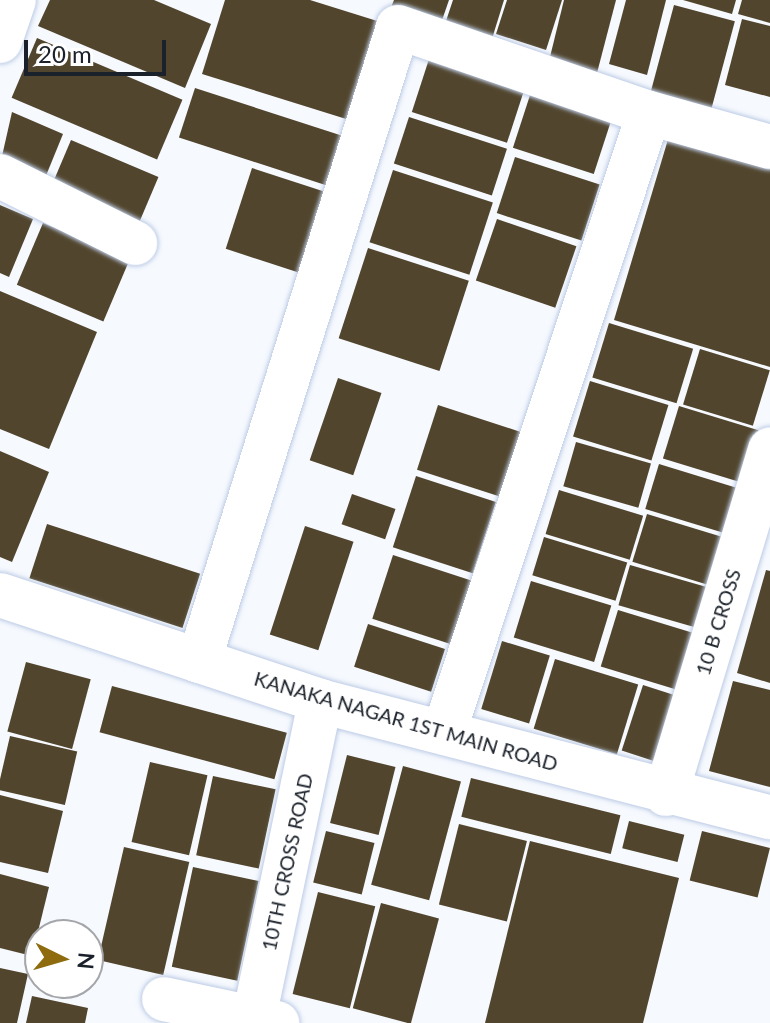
<!DOCTYPE html>
<html>
<head>
<meta charset="utf-8">
<style>
  body { margin:0 }
  #map { position:relative; width:770px; height:1023px; overflow:hidden; background:#f6f9fe; font-family:Lato,sans-serif }
  div>[style] { position:absolute }
  [style*='--x'] { left:calc(var(--x)*1px); top:calc(var(--y)*1px); width:calc(var(--w)*1px); rotate:calc(var(--a)*1deg) }
  .building>* { inset:0; background:#51452d; transform-origin:0 0 }
  .roads { filter:drop-shadow(0 0 2px #bccbe5) drop-shadow(0 0 2px #bccbe5) }
  .minor>* { height:44px; margin:-22px; padding:0 22px; transform-origin:22px; border-radius:22px; background:#fff }
  .tertiary>* { height:44px; margin:-22px; padding:0 22px; transform-origin:22px; border-radius:22px; background:#fff }
  span { translate:-50% -50%; white-space:nowrap; text-align:center; line-height:1.15; -webkit-text-stroke:8px #fff; paint-order:stroke }
  .street-label { font-size:20px; color:#1b212a }
  .north { position:absolute; left:24px; top:919px; width:80px; height:80px; box-sizing:border-box; background:#fff; border:2px solid #a4a6aa; border-radius:50%; rotate:95deg; font-size:22px; font-weight:700; line-height:32px; text-align:center; color:#1b212a }
  .north::after { content:''; display:block; margin:auto; width:28px; height:36px; background:#8e6b0f; clip-path:polygon(50% 0,100% 100%,50% 72%,0 100%) }
  .scale { position:absolute; left:24px; top:40px; width:142px; height:36px; box-sizing:border-box; border:4px solid #1b212a; border-top:0; padding-left:10px; font-size:24px; line-height:28px; white-space:nowrap; color:#1b212a; -webkit-text-stroke:6px #fff; paint-order:stroke }
</style>
</head>
<body>
<div id="map">
  <div class="building">
    <div style="clip-path:polygon(50px 0,154px 0,211px 24px,185px 88px,38px 26px)"></div>
    <div style="clip-path:polygon(225px 0,310px 0,390px 25px,359px 123px,202px 74px)"></div>
    <div style="clip-path:polygon(394px 0,449px 0,440px 26px,390px 10px)"></div>
    <div style="clip-path:polygon(453px 0,504px 0,491px 42px,444px 27px)"></div>
    <div style="clip-path:polygon(507px 0,562px 0,546px 50px,496px 34px)"></div>
    <div style="clip-path:polygon(564px 0,616px 0,597px 73px,549px 61px)"></div>
    <div style="clip-path:polygon(626px 0,666px 0,647px 75px,609px 64px)"></div>
    <div style="clip-path:polygon(683px 0,736px 0,732px 14px)"></div>
    <div style="clip-path:polygon(742px 0,770px 0,770px 23px,738px 14px)"></div>
    <div style="left:674px;top:5px;width:63px;height:96px;rotate:15deg"></div>
    <div style="clip-path:polygon(742px 19px,770px 26px,770px 97px,725px 85px)"></div>
    <div style="left:37px;top:38px;width:158px;height:65px;rotate:23deg"></div>
    <div style="left:431px;top:53px;width:100px;height:62px;rotate:18deg"></div>
    <div style="left:533px;top:86px;width:85px;height:65px;rotate:18deg"></div>
    <div style="left:195px;top:88px;width:162px;height:52px;rotate:18deg"></div>
    <div style="clip-path:polygon(12px 112px,63px 134px,43px 183px,0 165px)"></div>
    <div style="left:409px;top:117px;width:103px;height:49px;rotate:18deg"></div>
    <div style="clip-path:polygon(669px 136px,770px 166px,770px 367px,614px 320px)"></div>
    <div style="left:71px;top:140px;width:95px;height:54px;rotate:23deg"></div>
    <div style="left:515px;top:157px;width:89px;height:59px;rotate:18deg"></div>
    <div style="left:252px;top:168px;width:83px;height:85px;rotate:18deg"></div>
    <div style="left:393px;top:170px;width:105px;height:76px;rotate:18deg"></div>
    <div style="clip-path:polygon(0 205px,33px 219px,9px 277px,0 273px)"></div>
    <div style="left:497px;top:219px;width:84px;height:65px;rotate:19deg"></div>
    <div style="left:43px;top:223px;width:94px;height:67px;rotate:23deg"></div>
    <div style="left:368px;top:248px;width:106px;height:95px;rotate:18deg"></div>
    <div style="clip-path:polygon(0 291px,97px 332px,49px 449px,0 429px)"></div>
    <div style="left:609px;top:323px;width:88px;height:57px;rotate:17deg"></div>
    <div style="left:700px;top:349px;width:73px;height:58px;rotate:17deg"></div>
    <div style="left:338px;top:378px;width:46px;height:87px;rotate:19deg"></div>
    <div style="left:590px;top:381px;width:82px;height:58px;rotate:17deg"></div>
    <div style="left:438px;top:405px;width:87px;height:68px;rotate:18deg"></div>
    <div style="left:679px;top:406px;width:83px;height:55px;rotate:17deg"></div>
    <div style="left:576px;top:442px;width:78px;height:46px;rotate:16deg"></div>
    <div style="clip-path:polygon(0 451px,49px 472px,12px 562px,0 557px)"></div>
    <div style="left:659px;top:464px;width:86px;height:47px;rotate:17deg"></div>
    <div style="left:416px;top:476px;width:84px;height:75px;rotate:18deg"></div>
    <div style="left:559px;top:490px;width:88px;height:46px;rotate:17deg"></div>
    <div style="left:352px;top:494px;width:46px;height:32px;rotate:19deg"></div>
    <div style="left:647px;top:514px;width:84px;height:50px;rotate:17deg"></div>
    <div style="left:47px;top:524px;width:161px;height:57px;rotate:18deg"></div>
    <div style="left:305px;top:526px;width:51px;height:114px;rotate:18deg"></div>
    <div style="left:544px;top:537px;width:87px;height:40px;rotate:17deg"></div>
    <div style="left:393px;top:555px;width:83px;height:67px;rotate:18deg"></div>
    <div style="left:630px;top:565px;width:85px;height:42px;rotate:16deg"></div>
    <div style="clip-path:polygon(766px 570px,770px 571px,770px 683px,737px 673px)"></div>
    <div style="left:531px;top:581px;width:84px;height:59px;rotate:17deg"></div>
    <div style="left:618px;top:610px;width:78px;height:59px;rotate:17deg"></div>
    <div style="left:368px;top:624px;width:81px;height:45px;rotate:18deg"></div>
    <div style="left:502px;top:641px;width:50px;height:71px;rotate:17deg"></div>
    <div style="left:555px;top:659px;width:87px;height:73px;rotate:17deg"></div>
    <div style="left:26px;top:662px;width:67px;height:72px;rotate:15deg"></div>
    <div style="clip-path:polygon(733px 681px,770px 690px,770px 787px,709px 771px)"></div>
    <div style="left:643px;top:685px;width:40px;height:69px;rotate:18deg"></div>
    <div style="left:112px;top:686px;width:181px;height:48px;rotate:15deg"></div>
    <div style="left:10px;top:736px;width:69px;height:55px;rotate:13deg"></div>
    <div style="left:347px;top:755px;width:50px;height:70px;rotate:14deg"></div>
    <div style="left:150px;top:762px;width:59px;height:82px;rotate:13deg"></div>
    <div style="left:403px;top:766px;width:60px;height:123px;rotate:15deg"></div>
    <div style="left:213px;top:776px;width:64px;height:81px;rotate:12deg"></div>
    <div style="left:471px;top:778px;width:154px;height:40px;rotate:14deg"></div>
    <div style="clip-path:polygon(0 795px,63px 811px,48px 873px,0 862px)"></div>
    <div style="left:629px;top:821px;width:57px;height:28px;rotate:14deg"></div>
    <div style="left:459px;top:824px;width:70px;height:83px;rotate:14deg"></div>
    <div style="left:326px;top:831px;width:50px;height:53px;rotate:14deg"></div>
    <div style="left:702px;top:831px;width:70px;height:51px;rotate:14deg"></div>
    <div style="clip-path:polygon(530px 841px,679px 878px,643px 1023px,485px 1023px)"></div>
    <div style="left:124px;top:847px;width:67px;height:116px;rotate:13deg"></div>
    <div style="left:193px;top:867px;width:67px;height:102px;rotate:12deg"></div>
    <div style="clip-path:polygon(0 874px,49px 887px,32px 956px,0 948px)"></div>
    <div style="left:318px;top:892px;width:59px;height:105px;rotate:14deg"></div>
    <div style="left:381px;top:903px;width:60px;height:109px;rotate:15deg"></div>
    <div style="clip-path:polygon(0 968px,28px 974px,17px 1023px,0 1023px)"></div>
    <div style="clip-path:polygon(32px 996px,88px 1008px,85px 1023px,26px 1023px)"></div>
  </div>
  <div class="roads">
    <div class="minor">
      <div style="--x:0;--y:41;--w:43;--a:-71.1"></div>
      <div style="--x:649;--y:113;--w:126;--a:15.7"></div>
      <div style="--x:0;--y:176;--w:151;--a:26.4"></div>
      <div style="--x:199;--y:661;--w:664;--a:-72.57"></div>
      <div style="--x:398;--y:27;--w:265;--a:18.9"></div>
      <div style="--x:649;--y:113;--w:652;--a:108.32"></div>
      <div style="--x:666;--y:794;--w:360;--a:-73.2"></div>
      <div style="--x:164;--y:999;--w:116;--a:12"></div>
      <div style="--x:253;--y:1023;--w:329;--a:-78.2"></div>
    </div>
    <div class="tertiary">
      <div style="--x:0;--y:595;--w:337;--a:18.3"></div>
      <div style="--x:320;--y:701;--w:465;--a:14.5"></div>
    </div>
  </div>
  <div class="street-label">
    <span style="left:718px;top:622px;rotate:-73deg">10 B CROSS</span>
    <span style="left:406px;top:721px;rotate:16deg">KANAKA NAGAR 1ST MAIN ROAD</span>
    <span style="left:287px;top:862px;rotate:-78deg">10TH CROSS ROAD</span>
  </div>
  <div class="north">N</div>
  <div class="scale">20 m</div>
</div>
</body>
</html>
